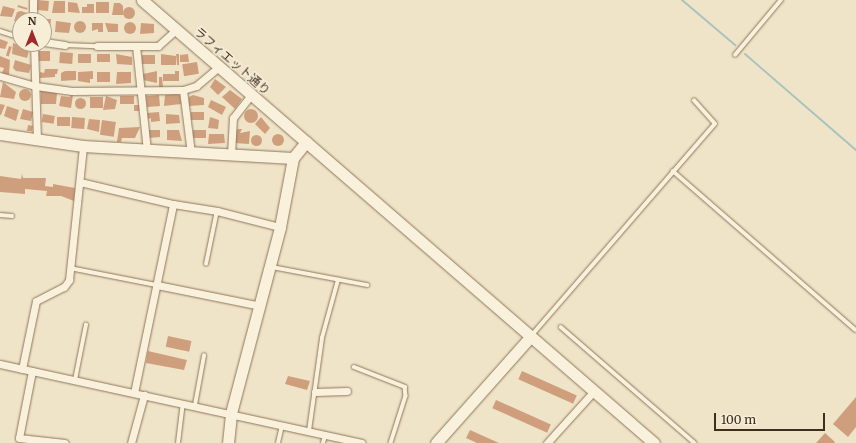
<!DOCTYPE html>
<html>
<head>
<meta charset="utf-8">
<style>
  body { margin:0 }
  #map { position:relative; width:856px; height:443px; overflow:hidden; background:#f0e4c8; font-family:Merriweather,"Noto Sans JP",serif }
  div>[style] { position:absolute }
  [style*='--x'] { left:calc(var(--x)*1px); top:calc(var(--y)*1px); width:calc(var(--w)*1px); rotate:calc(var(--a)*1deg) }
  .stream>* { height:2px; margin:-1px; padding:0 1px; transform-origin:1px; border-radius:1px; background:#a9c4bc }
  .building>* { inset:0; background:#cf9f7d; transform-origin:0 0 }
  .round { border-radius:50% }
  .roads { filter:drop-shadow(0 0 1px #8d765c) drop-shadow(0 0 1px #8d765c) }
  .lane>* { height:3.5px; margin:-1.75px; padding:0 1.75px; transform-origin:1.75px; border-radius:1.75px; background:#faf1dc }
  .street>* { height:7px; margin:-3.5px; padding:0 3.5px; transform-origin:3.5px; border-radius:3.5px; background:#faf1dc }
  .secondary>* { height:11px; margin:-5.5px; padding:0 5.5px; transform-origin:5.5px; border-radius:5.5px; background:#faf1dc }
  span { translate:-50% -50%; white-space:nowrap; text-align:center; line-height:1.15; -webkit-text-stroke:3px #f7eed8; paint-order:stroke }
  .street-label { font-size:12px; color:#3d2e20 }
  .north { position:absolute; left:12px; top:12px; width:40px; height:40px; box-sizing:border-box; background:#f7eed8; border:1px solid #ada18e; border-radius:50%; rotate:0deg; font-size:11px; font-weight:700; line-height:16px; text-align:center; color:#3d2e20 }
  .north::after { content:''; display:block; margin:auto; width:14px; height:18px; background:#9e2a2b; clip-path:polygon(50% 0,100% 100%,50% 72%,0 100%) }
  .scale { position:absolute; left:714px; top:413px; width:111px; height:18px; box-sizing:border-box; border:2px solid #3d2e20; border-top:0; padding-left:5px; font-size:12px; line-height:14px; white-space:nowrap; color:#3d2e20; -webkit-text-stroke:3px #f7eed8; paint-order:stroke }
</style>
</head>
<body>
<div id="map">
  <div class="stream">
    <div style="--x:682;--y:0;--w:70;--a:40.3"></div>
    <div style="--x:745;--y:54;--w:147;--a:40.9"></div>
  </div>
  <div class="building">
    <div style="left:38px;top:0;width:11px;height:10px;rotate:5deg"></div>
    <div style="clip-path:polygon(54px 1px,65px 1px,65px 13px,52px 13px)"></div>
    <div style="clip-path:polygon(68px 2px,77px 3px,80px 13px,68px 12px)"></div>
    <div style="left:96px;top:2px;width:13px;height:11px"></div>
    <div style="clip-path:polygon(114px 3px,120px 3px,123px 6px,123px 15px,112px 15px)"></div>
    <div style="clip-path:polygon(87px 4px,94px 4px,94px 13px,82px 13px,82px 7px,87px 7px)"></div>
    <div style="left:18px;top:5px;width:10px;height:2px;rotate:17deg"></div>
    <div style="clip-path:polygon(3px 6px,15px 9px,12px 17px,0 16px)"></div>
    <div class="round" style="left:123px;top:7px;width:12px;height:12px"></div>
    <div style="clip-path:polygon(21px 11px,27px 13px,26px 20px,20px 20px,20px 23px,14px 21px,17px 12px)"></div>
    <div style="clip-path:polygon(44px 19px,51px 19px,50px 29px,44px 29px)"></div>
    <div class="round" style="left:74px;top:21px;width:12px;height:12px"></div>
    <div style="clip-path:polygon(56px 21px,71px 23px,69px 33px,55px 32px)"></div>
    <div class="round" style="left:124px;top:22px;width:12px;height:12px"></div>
    <div style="clip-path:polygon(92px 23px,103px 23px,103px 32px,98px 32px,98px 29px,92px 31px)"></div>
    <div style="clip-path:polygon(105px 23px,118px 24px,118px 32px,108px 32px)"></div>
    <div style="clip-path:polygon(141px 23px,154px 24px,154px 33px,140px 34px)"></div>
    <div style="clip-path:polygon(0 39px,8px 42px,5px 49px,0 48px)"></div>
    <div style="clip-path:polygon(13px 43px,30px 48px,27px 58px,12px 54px)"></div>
    <div style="left:9px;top:46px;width:3px;height:10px;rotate:18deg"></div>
    <div style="left:38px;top:51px;width:12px;height:10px"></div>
    <div style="left:60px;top:52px;width:13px;height:11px;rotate:4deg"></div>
    <div style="left:78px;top:54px;width:13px;height:9px"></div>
    <div style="left:97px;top:54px;width:13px;height:8px"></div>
    <div style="clip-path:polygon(116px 54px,132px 57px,132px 65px,117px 64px)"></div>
    <div style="clip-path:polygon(161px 54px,176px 56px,176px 65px,161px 65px)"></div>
    <div style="clip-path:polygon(176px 54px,179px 54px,179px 65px,177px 65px)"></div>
    <div style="clip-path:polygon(188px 54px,189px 62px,180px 62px,180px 55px)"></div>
    <div style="left:142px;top:55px;width:13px;height:9px"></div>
    <div style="clip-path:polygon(0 56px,10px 60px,9px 75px,2px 73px,4px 68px,0 67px)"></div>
    <div style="clip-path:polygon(15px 60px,31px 65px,29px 73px,16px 71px,13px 68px)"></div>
    <div style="left:197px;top:62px;width:12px;height:15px;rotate:81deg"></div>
    <div style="clip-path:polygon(45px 69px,58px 69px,57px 74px,55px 74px,55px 77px,40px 78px,40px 72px,44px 73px)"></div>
    <div style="clip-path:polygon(65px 71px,76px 71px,76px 80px,61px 81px,61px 73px)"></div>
    <div style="clip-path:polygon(93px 71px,93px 79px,90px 79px,90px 83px,78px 81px,78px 72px)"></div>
    <div style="clip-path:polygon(157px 71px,157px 83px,143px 80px,143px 74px)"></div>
    <div style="clip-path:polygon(175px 71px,179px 71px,179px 81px,163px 81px,163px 74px,175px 74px)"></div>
    <div style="left:97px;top:72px;width:13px;height:10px"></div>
    <div style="clip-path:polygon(117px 72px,131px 72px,131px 83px,116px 84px)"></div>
    <div style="clip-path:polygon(159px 77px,162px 77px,163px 87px,159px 87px)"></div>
    <div style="clip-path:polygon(215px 79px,226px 87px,218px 95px,210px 87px)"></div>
    <div style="clip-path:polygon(3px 82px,16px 92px,14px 99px,0 97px)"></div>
    <div class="round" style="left:19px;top:89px;width:12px;height:12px"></div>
    <div style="clip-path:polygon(230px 90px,242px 99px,235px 109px,222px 97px)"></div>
    <div style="clip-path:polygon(41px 91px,57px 93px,56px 104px,41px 104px)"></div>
    <div style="clip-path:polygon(177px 94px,180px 96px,181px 104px,164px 106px,165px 95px)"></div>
    <div style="clip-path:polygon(70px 95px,73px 95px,71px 108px,59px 106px,61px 96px,70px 97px)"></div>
    <div style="left:159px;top:95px;width:11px;height:13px;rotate:85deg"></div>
    <div style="clip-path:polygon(193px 95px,204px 98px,204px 105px,189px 106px,189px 97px)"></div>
    <div style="clip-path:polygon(106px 96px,117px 100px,115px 109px,103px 110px)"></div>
    <div style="left:120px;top:96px;width:14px;height:8px"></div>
    <div style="left:90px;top:97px;width:13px;height:11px"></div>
    <div class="round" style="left:74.5px;top:97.5px;width:11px;height:11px"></div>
    <div style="clip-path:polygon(211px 100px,226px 107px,222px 115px,208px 107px)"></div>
    <div style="clip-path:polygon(0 104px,5px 105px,1px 115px,0 115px)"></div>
    <div style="left:134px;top:105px;width:5px;height:6px"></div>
    <div style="clip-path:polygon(7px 106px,19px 110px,16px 121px,4px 116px)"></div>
    <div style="clip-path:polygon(23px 109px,33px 112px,31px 121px,20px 119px)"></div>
    <div class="round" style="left:244px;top:109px;width:14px;height:14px"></div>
    <div style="clip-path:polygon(159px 112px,160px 121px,151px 122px,151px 118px,148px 119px,147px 113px)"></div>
    <div style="left:191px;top:112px;width:13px;height:8px"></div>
    <div style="left:43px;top:114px;width:12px;height:8px;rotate:9deg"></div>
    <div style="clip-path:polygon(166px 114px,179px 115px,180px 123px,166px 124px)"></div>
    <div style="left:57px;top:117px;width:13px;height:9px"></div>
    <div style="left:72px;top:117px;width:13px;height:11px;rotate:4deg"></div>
    <div style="clip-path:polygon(210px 117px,219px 120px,218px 129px,208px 128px)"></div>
    <div style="clip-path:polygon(261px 117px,270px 128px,265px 134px,255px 124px)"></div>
    <div style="clip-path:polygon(89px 119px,100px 120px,99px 132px,87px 129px)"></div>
    <div style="left:102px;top:120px;width:14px;height:15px;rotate:8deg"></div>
    <div style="clip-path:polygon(28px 125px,33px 126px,32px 131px,27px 131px)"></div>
    <div style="clip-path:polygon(140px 127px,135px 138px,122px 138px,121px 142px,117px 142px,119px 128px)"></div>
    <div style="clip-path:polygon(238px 129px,242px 129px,240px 133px,250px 131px,249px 144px,234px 143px,235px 132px)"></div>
    <div style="clip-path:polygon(148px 130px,160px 130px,160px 137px,149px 138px)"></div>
    <div style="clip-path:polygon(167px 130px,179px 130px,182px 141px,167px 140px)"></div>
    <div style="left:206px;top:130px;width:8px;height:13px;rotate:90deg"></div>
    <div class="round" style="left:272px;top:134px;width:12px;height:12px"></div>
    <div style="clip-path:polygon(209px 134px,224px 134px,225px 143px,208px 144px)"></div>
    <div class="round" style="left:250.5px;top:134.5px;width:11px;height:11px"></div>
    <div style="clip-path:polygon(22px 174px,23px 178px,46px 178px,45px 186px,53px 187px,53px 184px,75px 188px,74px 201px,61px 196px,46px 196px,47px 191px,25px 189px,25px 194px,0 192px,0 176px,21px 179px)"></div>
    <div style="left:168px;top:336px;width:24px;height:11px;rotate:12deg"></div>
    <div style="clip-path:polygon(148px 351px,187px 360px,184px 370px,146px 363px)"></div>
    <div style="left:522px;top:371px;width:60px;height:9px;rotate:24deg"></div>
    <div style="clip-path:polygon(288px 376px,310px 381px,307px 390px,285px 384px)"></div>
    <div style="clip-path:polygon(856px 397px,856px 427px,848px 437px,833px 424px)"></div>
    <div style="left:496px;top:400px;width:60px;height:9px;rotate:24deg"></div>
    <div style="clip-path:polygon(470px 430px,499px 443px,477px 443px,466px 438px)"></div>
    <div style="clip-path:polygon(825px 433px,835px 442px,834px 443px,816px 443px)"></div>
  </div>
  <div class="roads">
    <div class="lane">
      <div style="--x:0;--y:31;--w:19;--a:18"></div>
      <div style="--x:65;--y:45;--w:32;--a:2"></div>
      <div style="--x:735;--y:55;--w:72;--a:-50.1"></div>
      <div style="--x:673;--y:171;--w:242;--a:41"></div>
      <div style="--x:0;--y:215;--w:12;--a:5"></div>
      <div style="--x:206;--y:264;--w:54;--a:-78.3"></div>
      <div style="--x:272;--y:267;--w:97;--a:10.7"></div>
      <div style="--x:70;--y:268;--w:89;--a:11.1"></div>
      <div style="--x:561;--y:327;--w:177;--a:40.9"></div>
      <div style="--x:532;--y:335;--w:279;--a:-49.1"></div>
      <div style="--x:715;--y:124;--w:31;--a:-132"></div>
      <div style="--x:354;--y:367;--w:55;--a:21.4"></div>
      <div style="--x:405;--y:387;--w:9;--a:84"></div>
      <div style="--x:406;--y:396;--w:49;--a:107.7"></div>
      <div style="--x:75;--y:380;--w:56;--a:-78.7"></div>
      <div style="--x:195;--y:405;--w:50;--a:-79.6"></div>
      <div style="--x:309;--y:431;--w:94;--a:-82"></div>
      <div style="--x:322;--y:338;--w:60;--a:-74.6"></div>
      <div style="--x:178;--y:443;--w:39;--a:-83"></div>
      <div style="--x:278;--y:443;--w:17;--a:-77"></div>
      <div style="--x:323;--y:443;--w:7;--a:-74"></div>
    </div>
    <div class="street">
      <div style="--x:33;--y:0;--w:20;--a:90"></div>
      <div style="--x:18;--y:37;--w:2;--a:0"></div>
      <div style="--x:44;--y:42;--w:21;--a:8"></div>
      <div style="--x:34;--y:44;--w:95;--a:88.2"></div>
      <div style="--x:97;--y:46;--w:61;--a:0"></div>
      <div style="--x:158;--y:46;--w:24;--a:-42"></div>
      <div style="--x:136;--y:46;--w:105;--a:84"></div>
      <div style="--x:0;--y:76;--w:37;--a:16"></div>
      <div style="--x:36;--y:86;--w:36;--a:8"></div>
      <div style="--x:72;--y:91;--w:111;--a:-0.5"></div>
      <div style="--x:183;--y:90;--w:14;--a:-17"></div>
      <div style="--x:196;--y:86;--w:30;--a:-40"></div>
      <div style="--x:183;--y:90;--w:64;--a:82.8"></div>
      <div style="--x:231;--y:155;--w:37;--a:-87"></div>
      <div style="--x:233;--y:118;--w:29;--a:-52"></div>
      <div style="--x:80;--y:182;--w:96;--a:13.3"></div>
      <div style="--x:173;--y:204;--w:45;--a:9"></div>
      <div style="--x:217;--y:211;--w:65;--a:14.3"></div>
      <div style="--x:157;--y:285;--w:106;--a:11.4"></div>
      <div style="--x:0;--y:364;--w:370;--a:12.3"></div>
      <div style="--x:22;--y:369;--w:69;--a:-78.4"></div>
      <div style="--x:36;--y:301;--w:31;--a:-27"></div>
      <div style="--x:64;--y:287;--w:9;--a:-54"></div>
      <div style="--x:69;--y:280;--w:135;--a:-84"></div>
      <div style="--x:32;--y:371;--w:68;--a:101"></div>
      <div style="--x:19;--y:438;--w:46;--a:6.2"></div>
      <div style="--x:315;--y:392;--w:32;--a:-2"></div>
      <div style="--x:134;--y:393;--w:193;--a:-78.3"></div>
      <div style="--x:131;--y:443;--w:50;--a:-74.8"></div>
      <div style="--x:547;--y:443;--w:70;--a:-47.9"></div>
    </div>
    <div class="secondary">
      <div style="--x:142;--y:0;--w:677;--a:40.87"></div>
      <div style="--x:0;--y:134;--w:84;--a:8.2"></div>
      <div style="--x:83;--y:146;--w:210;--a:3.3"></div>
      <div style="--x:228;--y:443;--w:30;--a:-84"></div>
      <div style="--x:231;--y:413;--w:192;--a:-75.2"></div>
      <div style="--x:280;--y:227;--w:70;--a:-79.3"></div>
      <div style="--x:293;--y:158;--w:21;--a:-51"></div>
      <div style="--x:436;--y:443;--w:143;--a:-48.4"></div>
    </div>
  </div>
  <div class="street-label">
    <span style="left:232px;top:61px;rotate:41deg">ラフィエット通り</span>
  </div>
  <div class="north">N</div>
  <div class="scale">100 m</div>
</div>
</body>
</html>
